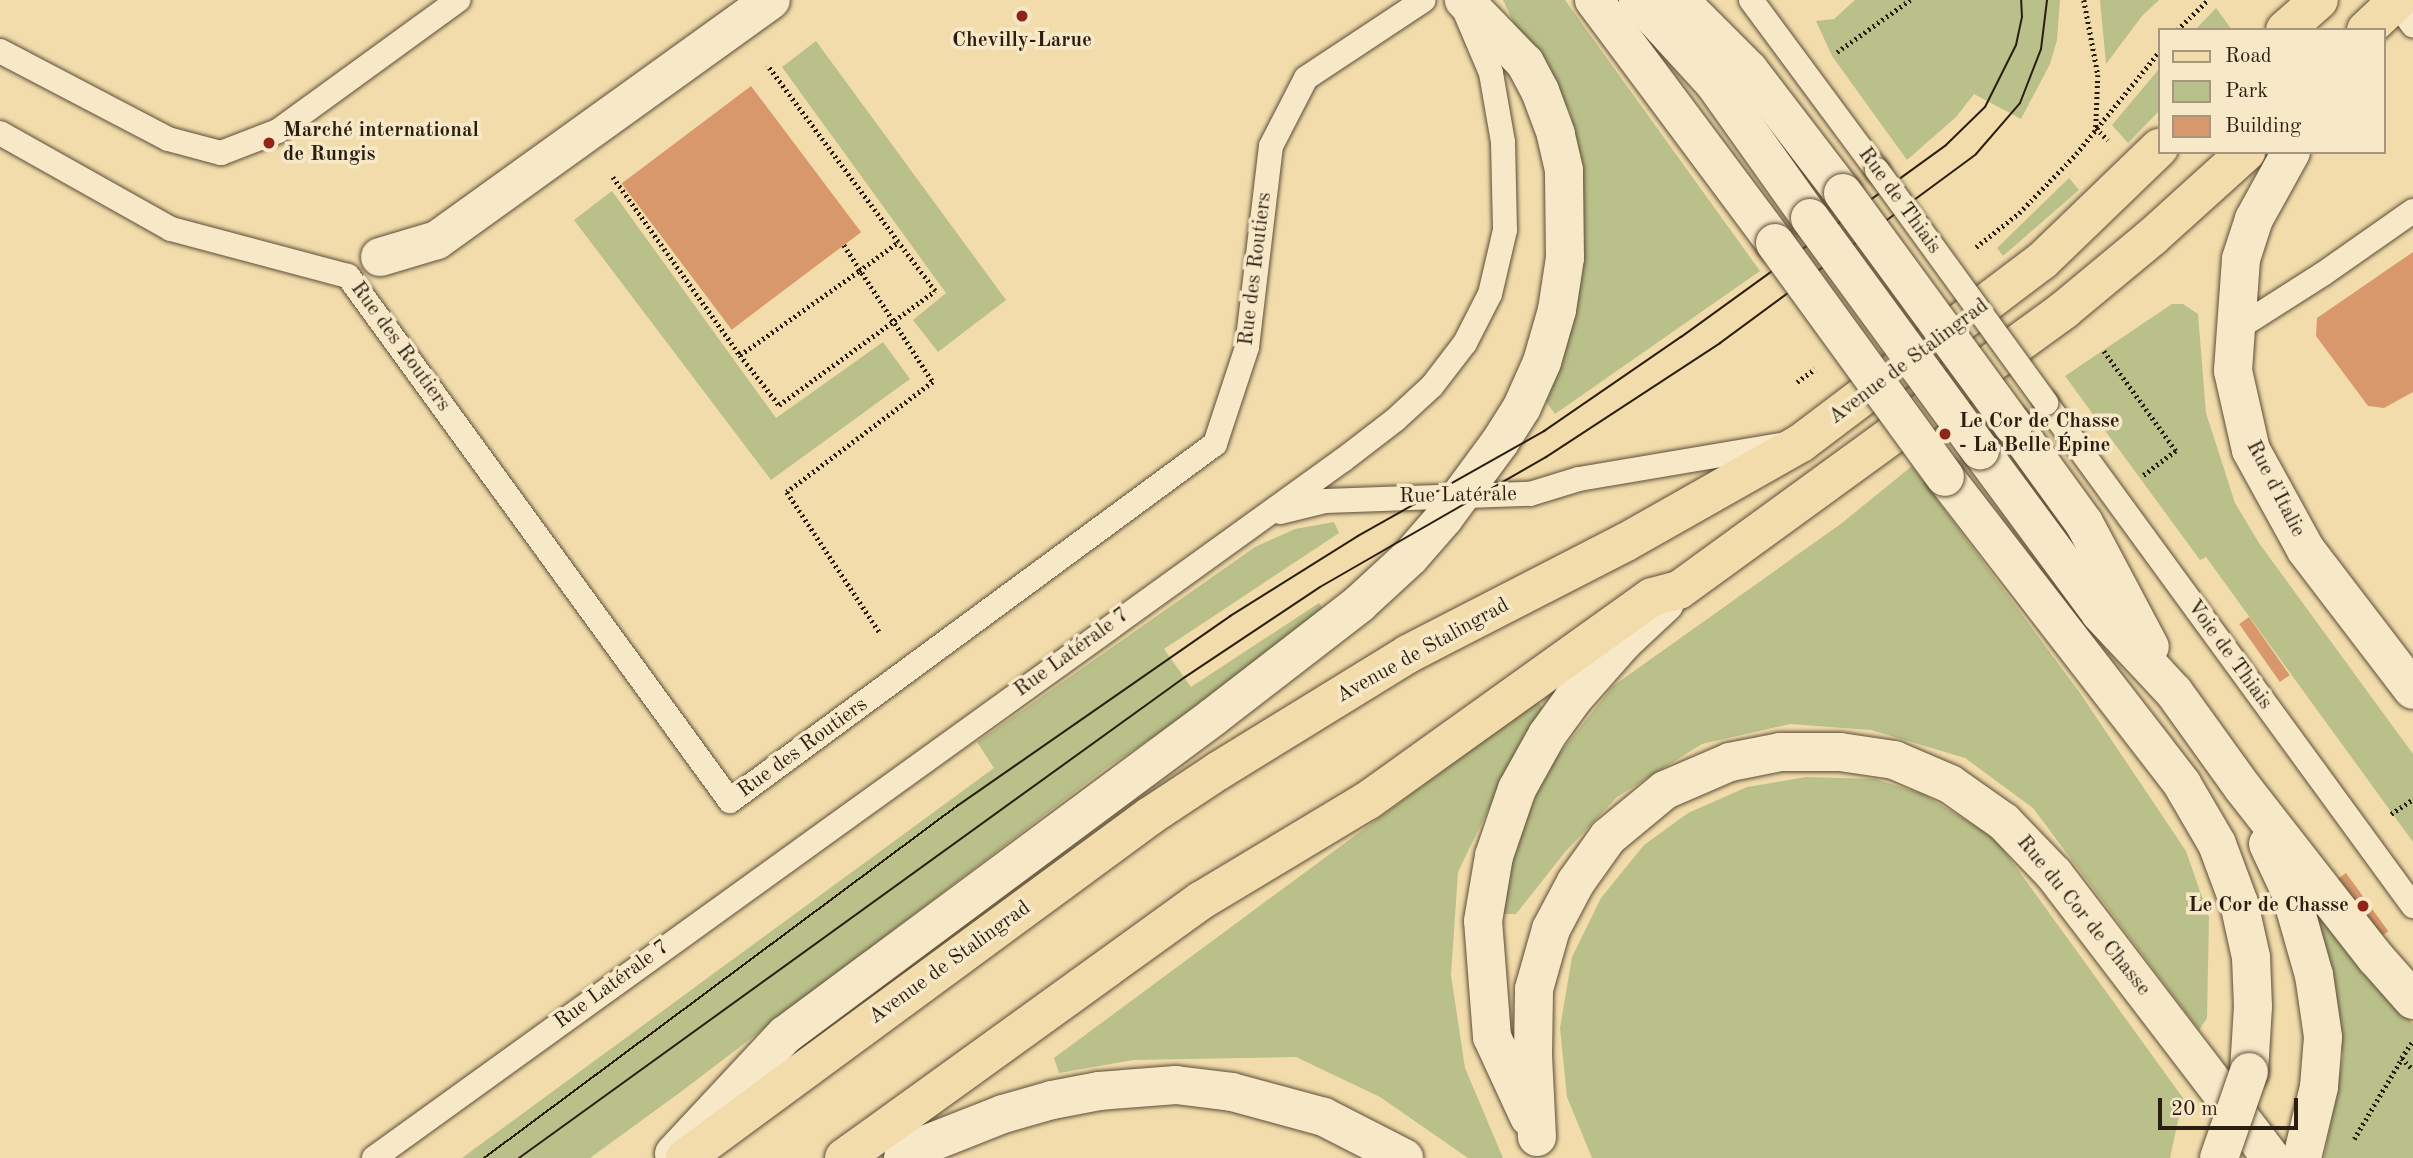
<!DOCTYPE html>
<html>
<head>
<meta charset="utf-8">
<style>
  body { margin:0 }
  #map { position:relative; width:2413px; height:1158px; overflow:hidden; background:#f2dcab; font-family:"Old Standard TT",serif }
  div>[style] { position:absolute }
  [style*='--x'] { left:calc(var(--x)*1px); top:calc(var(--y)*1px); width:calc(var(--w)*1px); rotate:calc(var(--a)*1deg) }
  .green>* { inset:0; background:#bac089 }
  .building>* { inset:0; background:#d8986b; transform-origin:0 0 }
  .path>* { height:4.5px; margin-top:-2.25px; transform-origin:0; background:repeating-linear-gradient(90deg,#2a1e11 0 2px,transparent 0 5.5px) }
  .roads { filter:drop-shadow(0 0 2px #5c4e38) drop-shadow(0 0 2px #5c4e38) }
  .lane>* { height:24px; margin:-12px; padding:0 12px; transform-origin:12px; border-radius:12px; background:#f7e8c8 }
  .street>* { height:38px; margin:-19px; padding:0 19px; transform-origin:19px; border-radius:19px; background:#f7e8c8 }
  .secondary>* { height:38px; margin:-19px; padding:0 19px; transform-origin:19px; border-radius:19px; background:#f7e8c8 }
  .primary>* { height:38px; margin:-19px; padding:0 19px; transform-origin:19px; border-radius:19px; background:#f2dcab }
  .highway>* { height:38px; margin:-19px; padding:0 19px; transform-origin:19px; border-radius:19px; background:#f2dcab }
  .tram>* { height:2px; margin:-1px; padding:0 1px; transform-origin:1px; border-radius:1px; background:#2a1e11 }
  .bridges { filter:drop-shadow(0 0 2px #5c4e38) drop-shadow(0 0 2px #5c4e38) }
  .lane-bridge>* { height:24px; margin:-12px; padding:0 12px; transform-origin:12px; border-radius:12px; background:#f7e8c8 }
  .street-bridge>* { height:38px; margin:-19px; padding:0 19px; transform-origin:19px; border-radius:19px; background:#f7e8c8 }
  .dots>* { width:19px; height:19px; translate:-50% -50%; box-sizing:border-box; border:4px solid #f7e8c8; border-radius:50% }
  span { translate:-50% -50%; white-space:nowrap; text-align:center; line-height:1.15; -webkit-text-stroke:7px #f7e8c8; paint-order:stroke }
  .poi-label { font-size:21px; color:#2a1e11; font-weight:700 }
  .left { translate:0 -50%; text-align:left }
  .right { translate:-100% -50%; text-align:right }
  .street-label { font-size:21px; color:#2a1e11 }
  .legend { position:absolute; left:2158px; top:28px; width:228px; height:126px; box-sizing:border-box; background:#f7e8c8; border:2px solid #a5977f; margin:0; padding:9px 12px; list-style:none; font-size:21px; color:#2a1e11 }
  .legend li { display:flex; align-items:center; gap:14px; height:35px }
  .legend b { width:35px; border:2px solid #a5977f }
  .scale { position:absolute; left:2158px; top:1098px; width:140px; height:32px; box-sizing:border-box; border:4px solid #2a1e11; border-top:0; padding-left:9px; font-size:21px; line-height:24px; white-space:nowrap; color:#2a1e11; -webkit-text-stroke:5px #f7e8c8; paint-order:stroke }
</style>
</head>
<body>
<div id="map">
  <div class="green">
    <div style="clip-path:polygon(1503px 0,1565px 0,1760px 271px,1555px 414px,1542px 396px,1580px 173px,1570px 111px,1521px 38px)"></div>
    <div style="clip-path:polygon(1855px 0,2060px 0,2057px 40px,2050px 64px,2021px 119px,1974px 94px,1956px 117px,1907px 160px,1832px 56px,1816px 21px,1834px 19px)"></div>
    <div style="clip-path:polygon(2100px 0,2159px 0,2142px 16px,2106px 64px)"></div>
    <div style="clip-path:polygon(2216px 8px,2232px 30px,2195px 30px)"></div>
    <div style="clip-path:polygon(816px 41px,1006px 300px,938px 352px,913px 320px,946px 293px,782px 67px)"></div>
    <div style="clip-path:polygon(2159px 69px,2159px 111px,2128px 143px,2112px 125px)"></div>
    <div style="clip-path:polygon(2069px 178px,2079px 190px,2003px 256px,1997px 248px)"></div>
    <div style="clip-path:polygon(612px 191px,776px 418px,883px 342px,910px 379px,771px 480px,574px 220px)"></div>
    <div style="clip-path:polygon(2172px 304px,2183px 304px,2198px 314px,2206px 413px,2235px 503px,2259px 543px,2413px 754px,2413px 842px,2206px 557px,2200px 560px,2065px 376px)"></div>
    <div style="clip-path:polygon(1912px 466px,2080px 693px,2186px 851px,2209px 917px,2207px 1018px,2199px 1030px,2033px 808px,1965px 758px,1871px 730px,1790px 724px,1702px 744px,1617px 797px,1565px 852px,1516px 914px,1503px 914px,1510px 860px,1547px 769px,1613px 686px,1842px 523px)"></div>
    <div style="clip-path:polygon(1334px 522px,1339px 533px,1164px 649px,1191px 687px,1319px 603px,1325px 611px,1194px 710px,1106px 768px,682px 1091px,590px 1158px,462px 1158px,994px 768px,977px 742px,1255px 547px,1295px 529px)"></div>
    <div style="clip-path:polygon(1537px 701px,1544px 709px,1506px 773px,1458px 872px,1451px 975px,1465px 1068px,1503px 1158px,1468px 1158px,1380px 1097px,1296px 1057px,1133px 1060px,1059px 1073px,1054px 1058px)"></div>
    <div style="clip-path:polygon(1806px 777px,1875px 779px,1923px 794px,1995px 838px,2183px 1098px,2170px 1158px,1592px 1158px,1567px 1097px,1560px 1028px,1572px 957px,1601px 898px,1644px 845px,1688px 813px,1747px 787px)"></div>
    <div style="clip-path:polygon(2308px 901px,2413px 1024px,2413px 1158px,2324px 1158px,2343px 1056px)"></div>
  </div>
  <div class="building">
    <div style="left:751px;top:86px;width:183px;height:162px;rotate:53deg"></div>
    <div style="clip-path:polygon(2413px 252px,2413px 392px,2384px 408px,2368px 406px,2316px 336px,2317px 318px)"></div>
    <div style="left:2249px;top:617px;width:71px;height:12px;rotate:55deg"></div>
    <div style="left:2346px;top:873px;width:72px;height:11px;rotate:54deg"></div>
  </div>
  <div class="path">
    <div style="--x:2084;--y:0;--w:76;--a:79.4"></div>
    <div style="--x:2098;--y:75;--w:53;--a:92.2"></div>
    <div style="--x:2096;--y:128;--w:17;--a:45"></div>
    <div style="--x:2177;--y:30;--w:43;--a:-44.1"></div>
    <div style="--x:1837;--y:52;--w:90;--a:-35.5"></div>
    <div style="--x:613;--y:177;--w:219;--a:54.5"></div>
    <div style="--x:740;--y:355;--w:146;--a:-35.2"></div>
    <div style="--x:859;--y:271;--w:49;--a:-36.6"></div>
    <div style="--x:898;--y:242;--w:220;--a:-126.5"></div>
    <div style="--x:844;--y:245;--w:163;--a:57"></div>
    <div style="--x:933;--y:382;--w:183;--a:143"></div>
    <div style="--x:787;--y:492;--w:169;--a:56.6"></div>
    <div style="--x:1976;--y:247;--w:55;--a:-38.3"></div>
    <div style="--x:2019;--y:213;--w:82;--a:-46"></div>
    <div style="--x:2076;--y:154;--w:132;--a:-50.9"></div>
    <div style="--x:2104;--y:351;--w:123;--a:54.2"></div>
    <div style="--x:2176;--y:451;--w:41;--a:142.9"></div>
    <div style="--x:740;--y:355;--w:63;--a:52"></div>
    <div style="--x:779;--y:405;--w:193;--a:-36.2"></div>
    <div style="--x:935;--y:291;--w:61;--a:-127.1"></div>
    <div style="--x:1797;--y:382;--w:22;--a:-36"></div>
    <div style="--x:2391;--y:814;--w:27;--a:-34"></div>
    <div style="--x:2412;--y:1043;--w:18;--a:124"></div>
    <div style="--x:2402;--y:1058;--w:16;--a:47"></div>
    <div style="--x:2354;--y:1139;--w:94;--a:-59.3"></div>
  </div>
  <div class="roads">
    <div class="lane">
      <div style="--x:1751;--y:0;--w:212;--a:53.5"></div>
      <div style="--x:2396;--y:2;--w:29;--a:54"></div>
      <div style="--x:0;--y:51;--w:190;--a:27.6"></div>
      <div style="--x:168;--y:139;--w:55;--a:14.8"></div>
      <div style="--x:221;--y:153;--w:61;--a:-21.1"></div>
      <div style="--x:278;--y:131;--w:223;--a:-36"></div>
      <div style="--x:0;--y:133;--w:196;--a:29.3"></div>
      <div style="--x:171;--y:229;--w:183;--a:14.9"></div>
      <div style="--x:348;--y:276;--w:649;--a:53.96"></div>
      <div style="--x:730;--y:801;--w:602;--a:-36.36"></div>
      <div style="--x:1215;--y:444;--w:102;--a:-71.7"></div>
      <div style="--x:1247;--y:347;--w:202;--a:-83.2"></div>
      <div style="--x:1271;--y:146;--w:76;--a:-62.8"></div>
      <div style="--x:1306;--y:78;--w:141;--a:-33.5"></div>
      <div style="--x:2235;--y:330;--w:104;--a:-32.5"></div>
      <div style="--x:2323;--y:274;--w:110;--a:-35"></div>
      <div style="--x:2046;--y:403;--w:623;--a:53.88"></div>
      <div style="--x:1280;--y:512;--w:46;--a:-13.7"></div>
      <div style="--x:1325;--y:501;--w:205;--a:-2"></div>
      <div style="--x:1530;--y:494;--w:51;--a:-17"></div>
      <div style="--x:1579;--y:479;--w:210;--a:-9.6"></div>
      <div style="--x:374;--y:1158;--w:1194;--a:-35.77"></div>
      <div style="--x:1343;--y:460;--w:66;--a:-37.6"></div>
      <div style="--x:1395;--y:420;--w:50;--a:-42.6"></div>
      <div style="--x:1432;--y:386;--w:54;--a:-52.5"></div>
      <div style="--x:1465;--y:343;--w:55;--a:-63"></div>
      <div style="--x:1490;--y:294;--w:66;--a:-76.8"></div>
      <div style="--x:1505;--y:230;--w:88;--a:-91.3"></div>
      <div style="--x:1503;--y:142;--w:70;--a:-99.9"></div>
      <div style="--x:1491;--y:73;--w:64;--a:-113"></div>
    </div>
    <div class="street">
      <div style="--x:1594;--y:0;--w:303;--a:53.3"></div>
      <div style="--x:1638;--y:0;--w:113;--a:47.5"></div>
      <div style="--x:1714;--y:83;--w:166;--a:54.6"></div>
      <div style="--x:1679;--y:0;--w:99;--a:45"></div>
      <div style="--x:1749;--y:70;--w:155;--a:52.6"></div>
      <div style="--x:380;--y:257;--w:59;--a:-16.6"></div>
      <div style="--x:437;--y:240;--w:411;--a:-35.7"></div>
      <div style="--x:2013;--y:425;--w:121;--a:54.1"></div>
      <div style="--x:2084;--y:523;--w:140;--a:62"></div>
      <div style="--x:1980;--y:450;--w:202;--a:53.6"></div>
      <div style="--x:2100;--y:613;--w:108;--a:46.9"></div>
      <div style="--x:2174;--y:692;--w:118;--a:54.3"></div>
      <div style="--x:2243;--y:788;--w:216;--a:52"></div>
      <div style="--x:2376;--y:958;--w:56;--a:48.6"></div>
      <div style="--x:1945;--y:477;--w:388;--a:52.3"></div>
      <div style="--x:2182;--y:784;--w:69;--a:59.7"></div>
      <div style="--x:2217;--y:844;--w:63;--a:69.6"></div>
      <div style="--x:2239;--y:903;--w:55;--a:77.5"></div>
      <div style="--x:2251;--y:957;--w:49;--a:87.7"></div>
      <div style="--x:2253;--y:1006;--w:66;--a:93.5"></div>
      <div style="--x:2268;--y:844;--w:52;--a:64.9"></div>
      <div style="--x:2290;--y:891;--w:87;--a:74.1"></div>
      <div style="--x:2314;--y:975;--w:63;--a:81.7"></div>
      <div style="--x:2323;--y:1037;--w:50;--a:94.6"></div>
      <div style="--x:2319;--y:1087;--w:73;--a:103.5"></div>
      <div style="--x:1529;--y:1117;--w:88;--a:-114.8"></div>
      <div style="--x:1492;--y:1037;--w:116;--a:-94.4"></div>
      <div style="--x:1483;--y:921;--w:66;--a:-80.4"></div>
      <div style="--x:1494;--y:856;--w:71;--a:-71.1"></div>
      <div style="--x:1517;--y:789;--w:62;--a:-60.9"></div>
      <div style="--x:1547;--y:735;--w:44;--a:-54.2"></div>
      <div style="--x:1573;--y:699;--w:76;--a:-48.7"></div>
      <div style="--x:1623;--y:642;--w:57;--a:-42.9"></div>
      <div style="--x:1537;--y:1137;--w:82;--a:-92.8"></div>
      <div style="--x:1533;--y:1055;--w:66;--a:-89.1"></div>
      <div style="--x:1534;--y:989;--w:62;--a:-74.2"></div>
      <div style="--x:1551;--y:929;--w:53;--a:-62"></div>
      <div style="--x:1576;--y:882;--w:55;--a:-54.6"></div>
      <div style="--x:1608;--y:837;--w:74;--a:-39.5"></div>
      <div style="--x:1665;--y:790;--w:71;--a:-23.3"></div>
      <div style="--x:1730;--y:762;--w:51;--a:-11.3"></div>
      <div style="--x:1780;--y:752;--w:60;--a:0"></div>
      <div style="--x:1840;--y:752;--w:55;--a:8.4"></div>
      <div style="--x:1894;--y:760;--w:61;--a:23.2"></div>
      <div style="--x:1950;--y:784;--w:66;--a:35.1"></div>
      <div style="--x:2004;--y:822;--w:72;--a:46.1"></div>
      <div style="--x:2054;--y:874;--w:357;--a:52.6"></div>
      <div style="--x:674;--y:1154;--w:163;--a:-47"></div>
      <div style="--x:785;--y:1035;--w:533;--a:-36.61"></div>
      <div style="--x:1213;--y:717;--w:185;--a:-37.7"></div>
      <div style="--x:1359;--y:604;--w:69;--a:-42.7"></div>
      <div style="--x:1410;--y:557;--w:52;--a:-48.9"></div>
      <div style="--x:1444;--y:518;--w:94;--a:-53.6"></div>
      <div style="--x:1500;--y:442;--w:41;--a:-57.8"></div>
      <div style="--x:1522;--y:407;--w:49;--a:-66"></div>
      <div style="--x:1542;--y:362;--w:54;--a:-73.9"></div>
      <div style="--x:1557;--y:310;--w:53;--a:-81.3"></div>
      <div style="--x:1565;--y:258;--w:88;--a:-90.7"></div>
      <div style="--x:1564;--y:170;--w:37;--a:-103"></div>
      <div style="--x:1556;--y:134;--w:46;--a:-110.4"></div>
      <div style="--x:1540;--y:91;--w:32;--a:-118"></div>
      <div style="--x:1525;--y:63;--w:88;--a:-134.1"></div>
      <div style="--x:903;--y:1158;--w:28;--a:-30"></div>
      <div style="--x:927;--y:1144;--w:82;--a:-21.5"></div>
      <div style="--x:1003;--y:1114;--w:51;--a:-15.9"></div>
      <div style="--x:1052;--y:1100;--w:48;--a:-10.8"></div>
      <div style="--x:1099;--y:1091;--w:77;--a:-4.5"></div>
      <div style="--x:1176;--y:1085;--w:56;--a:7.1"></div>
      <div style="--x:1232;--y:1092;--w:95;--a:15.2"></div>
      <div style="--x:1324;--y:1117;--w:90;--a:27.1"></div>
    </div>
    <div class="secondary">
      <div style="--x:2291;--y:152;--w:77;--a:118.9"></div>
      <div style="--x:2254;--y:219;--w:42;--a:108"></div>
      <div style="--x:2241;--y:259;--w:112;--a:94.1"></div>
      <div style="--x:2233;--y:371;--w:81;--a:77.2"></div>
      <div style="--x:2251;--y:450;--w:114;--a:61.2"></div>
      <div style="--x:2306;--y:550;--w:176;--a:52.6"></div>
    </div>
    <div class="primary">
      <div style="--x:2285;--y:30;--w:45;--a:-41.4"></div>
      <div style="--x:2366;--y:30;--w:44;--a:-43.2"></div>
      <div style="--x:1367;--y:801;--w:350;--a:-35.6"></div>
      <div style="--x:1652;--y:597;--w:28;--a:-15"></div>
      <div style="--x:1679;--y:590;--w:476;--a:-36"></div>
      <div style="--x:2064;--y:310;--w:114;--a:-39.7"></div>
      <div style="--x:2152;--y:237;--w:127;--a:-42.1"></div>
      <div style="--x:685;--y:1158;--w:577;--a:-36.33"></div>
      <div style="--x:1150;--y:816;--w:82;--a:-33.5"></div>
      <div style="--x:1218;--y:771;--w:223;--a:-31.6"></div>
      <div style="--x:1408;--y:654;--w:245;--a:-27.2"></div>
      <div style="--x:1626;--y:542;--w:201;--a:-29.5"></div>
      <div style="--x:1801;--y:443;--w:302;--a:-37.1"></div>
      <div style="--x:2042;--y:261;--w:163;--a:-44"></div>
    </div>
    <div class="highway">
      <div style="--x:844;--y:1158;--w:441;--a:-35.8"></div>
      <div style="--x:1202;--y:900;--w:192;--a:-31"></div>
    </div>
  </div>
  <div class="tram">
    <div style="--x:484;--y:1158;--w:590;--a:-36.66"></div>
    <div style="--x:957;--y:806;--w:333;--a:-34.8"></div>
    <div style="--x:1230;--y:616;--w:151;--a:-32"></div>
    <div style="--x:1358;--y:536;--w:214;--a:-29.4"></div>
    <div style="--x:1544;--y:431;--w:166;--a:-34.5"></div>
    <div style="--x:1681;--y:337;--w:327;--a:-35.9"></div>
    <div style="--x:1946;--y:145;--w:54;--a:-44.3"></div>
    <div style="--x:1985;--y:107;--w:69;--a:-63.4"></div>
    <div style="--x:2016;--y:45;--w:29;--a:-78"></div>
    <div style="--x:2022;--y:17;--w:17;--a:-93"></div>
    <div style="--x:519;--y:1158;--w:822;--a:-35.84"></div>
    <div style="--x:1185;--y:677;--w:162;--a:-33.7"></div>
    <div style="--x:1320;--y:587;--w:261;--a:-29.9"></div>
    <div style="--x:1546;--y:457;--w:208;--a:-33.2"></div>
    <div style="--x:1720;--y:343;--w:318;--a:-36.4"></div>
    <div style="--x:1976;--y:154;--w:67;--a:-49.2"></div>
    <div style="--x:2020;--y:103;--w:58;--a:-68.7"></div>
    <div style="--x:2041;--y:49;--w:49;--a:-83"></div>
  </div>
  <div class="bridges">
    <div class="lane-bridge">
      <div style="--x:1877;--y:170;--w:288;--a:54"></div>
    </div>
    <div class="street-bridge">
      <div style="--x:1843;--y:193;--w:288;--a:53.8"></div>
      <div style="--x:1810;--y:218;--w:288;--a:53.8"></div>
      <div style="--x:1775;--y:243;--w:289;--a:54"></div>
      <div style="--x:2219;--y:1158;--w:91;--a:-70.8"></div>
    </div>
  </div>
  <div class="dots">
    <div style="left:1022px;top:16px;background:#8f2418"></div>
    <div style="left:269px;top:143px;background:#8f2418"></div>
    <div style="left:1945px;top:434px;background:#8f2418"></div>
    <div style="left:2363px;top:906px;background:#8f2418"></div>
  </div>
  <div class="poi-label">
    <span style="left:1022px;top:41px">Chevilly-Larue</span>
    <span class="left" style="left:283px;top:143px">Marché international<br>de Rungis</span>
    <span class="left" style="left:1959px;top:434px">Le Cor de Chasse<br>- La Belle Épine</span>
    <span class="right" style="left:2349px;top:906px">Le Cor de Chasse</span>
  </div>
  <div class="street-label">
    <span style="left:1899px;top:201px;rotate:54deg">Rue de Thiais</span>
    <span style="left:1256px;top:269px;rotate:-83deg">Rue des Routiers</span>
    <span style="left:400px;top:347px;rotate:54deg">Rue des Routiers</span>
    <span style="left:1909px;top:362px;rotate:-37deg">Avenue de Stalingrad</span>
    <span style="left:2275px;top:489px;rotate:63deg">Rue d'Italie</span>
    <span style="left:1458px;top:496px;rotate:-1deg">Rue Latérale</span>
    <span style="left:1423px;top:651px;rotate:-29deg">Avenue de Stalingrad</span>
    <span style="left:1072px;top:653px;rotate:-36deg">Rue Latérale 7</span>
    <span style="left:2229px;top:655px;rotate:54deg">Voie de Thiais</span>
    <span style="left:803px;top:748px;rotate:-36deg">Rue des Routiers</span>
    <span style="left:2083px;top:916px;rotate:51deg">Rue du Cor de Chasse</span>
    <span style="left:950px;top:963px;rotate:-36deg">Avenue de Stalingrad</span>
    <span style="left:612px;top:985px;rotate:-36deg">Rue Latérale 7</span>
  </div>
  <ul class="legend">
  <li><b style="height:9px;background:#f2dcab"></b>Road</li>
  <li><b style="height:19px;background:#bac089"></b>Park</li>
  <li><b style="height:19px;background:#d8986b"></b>Building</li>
  </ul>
  <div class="scale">20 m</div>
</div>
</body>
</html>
